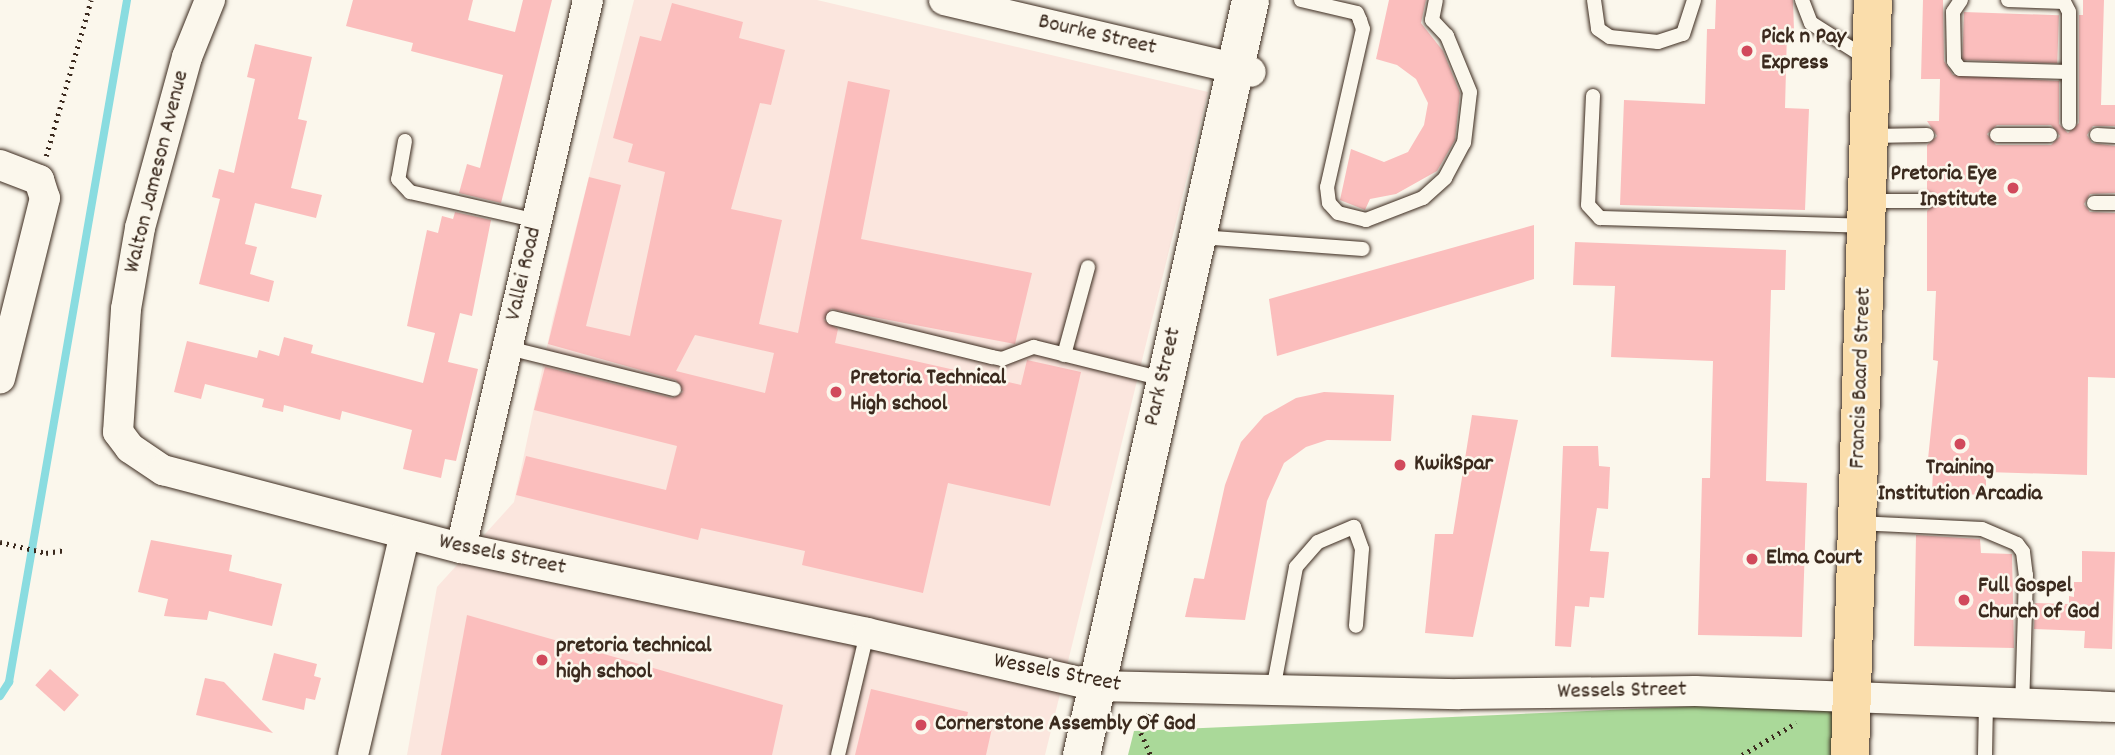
<!DOCTYPE html>
<html>
<head>
<meta charset="utf-8">
<style>
  body { margin:0 }
  #map { position:relative; width:2115px; height:755px; overflow:hidden; background:#fbf7ec; font-family:Dekko,sans-serif }
  div>[style] { position:absolute }
  [style*='--x'] { left:calc(var(--x)*1px); top:calc(var(--y)*1px); width:calc(var(--w)*1px); rotate:calc(var(--a)*1deg) }
  .built>* { inset:0; background:#fbe6de }
  .green>* { inset:0; background:#aad999 }
  .stream>* { height:8px; margin:-4px; padding:0 4px; transform-origin:4px; border-radius:4px; background:#8adce0 }
  .building>* { inset:0; background:#fbbebd; transform-origin:0 0 }
  .path>* { height:4.5px; margin-top:-2.25px; transform-origin:0; background:repeating-linear-gradient(90deg,#3b2a1e 0 2px,transparent 0 7px) }
  .roads { filter:drop-shadow(0 0 2px #3b2a1e) drop-shadow(0 0 2px #3b2a1e) }
  .service>* { height:14px; margin:-7px; padding:0 7px; transform-origin:7px; border-radius:7px; background:#fbf7ec }
  .minor>* { height:30px; margin:-15px; padding:0 15px; transform-origin:15px; border-radius:15px; background:#fbf7ec }
  .tertiary>* { height:37px; margin:-18.5px; padding:0 18.5px; transform-origin:18.5px; border-radius:18.5px; background:#fbf7ec }
  .primary>* { height:38px; margin:-19px; padding:0 19px; transform-origin:19px; border-radius:19px; background:#faddab }
  .dots>* { width:19px; height:19px; translate:-50% -50%; box-sizing:border-box; border:4px solid #fbf7ec; border-radius:50% }
  span { translate:-50% -50%; white-space:nowrap; text-align:center; line-height:1.15; -webkit-text-stroke:5px #fbf7ec; paint-order:stroke }
  .street-label { font-size:23px; color:#3b2a1e }
  .poi-label { font-size:23px; color:#3b2a1e; font-weight:700 }
  .left { translate:0 -50%; text-align:left }
  .right { translate:-100% -50%; text-align:right }
</style>
</head>
<body>
<div id="map">
  <div class="built">
    <div style="clip-path:polygon(634px 0,817px 0,1208px 92px,1045px 755px,407px 755px,437px 587px,514px 502px,553px 318px)"></div>
  </div>
  <div class="green">
    <div style="clip-path:polygon(1834px 700px,1832px 755px,1128px 755px,1134px 731px)"></div>
  </div>
  <div class="stream">
    <div style="--x:0;--y:696;--w:17;--a:-57"></div>
    <div style="--x:9;--y:682;--w:692;--a:-80.18"></div>
  </div>
  <div class="building">
    <div style="clip-path:polygon(353px 0,473px 0,468px 20px,515px 32px,523px 0,552px 0,501px 203px,459px 193px,467px 164px,480px 168px,503px 75px,411px 51px,413px 43px,346px 26px)"></div>
    <div style="clip-path:polygon(1389px 0,1426px 0,1421px 23px,1443px 51px,1460px 93px,1455px 140px,1437px 171px,1396px 194px,1370px 199px,1365px 210px,1340px 200px,1351px 149px,1384px 162px,1408px 152px,1424px 125px,1428px 103px,1416px 79px,1397px 65px,1376px 59px)"></div>
    <div style="clip-path:polygon(1716px 0,1793px 0,1794px 31px,1787px 31px,1785px 108px,1809px 109px,1805px 210px,1620px 205px,1624px 100px,1705px 104px,1707px 29px,1715px 29px)"></div>
    <div style="clip-path:polygon(evenodd,1923px 0,1943px 0,1944px 61px,1953px 75px,2059px 81px,2059px 124px,2068px 133px,2079px 123px,2079px 15px,2083px 15px,2083px 0,2104px 0,2101px 105px,2115px 105px,2115px 126px,2093px 126px,2087px 135px,2092px 143px,2115px 146px,2115px 193px,2090px 194px,2084px 204px,2090px 212px,2115px 213px,2115px 378px,2088px 377px,2087px 475px,1986px 472px,1986px 495px,1932px 493px,1933px 469px,1927px 469px,1938px 361px,1933px 360px,1936px 291px,1927px 291px,1927px 211px,1937px 200px,1927px 191px,1927px 145px,1937px 136px,1927px 121px,1939px 121px,1940px 79px,1921px 79px,1923px 0,1997px 125px,2051px 125px,2060px 136px,2051px 145px,1996px 145px,1987px 134px,1997px 125px)"></div>
    <div style="clip-path:polygon(evenodd,672px 3px,743px 22px,739px 38px,785px 50px,771px 105px,760px 103px,731px 209px,782px 220px,759px 324px,798px 333px,848px 81px,890px 90px,861px 239px,1032px 273px,1015px 344px,831px 309px,824px 320px,838px 329px,835px 343px,1021px 385px,1027px 360px,1081px 372px,1050px 506px,948px 483px,923px 593px,802px 565px,805px 551px,701px 528px,698px 540px,516px 495px,526px 456px,666px 490px,677px 446px,534px 410px,545px 367px,672px 398px,683px 392px,676px 380px,548px 344px,589px 177px,621px 185px,586px 326px,630px 336px,665px 172px,628px 162px,633px 144px,613px 138px,640px 36px,661px 41px,672px 3px,695px 335px,774px 353px,765px 393px,676px 371px,695px 335px)"></div>
    <div style="left:1964px;top:12px;width:95px;height:48px;rotate:2deg"></div>
    <div style="clip-path:polygon(255px 44px,312px 57px,298px 119px,307px 121px,291px 188px,322px 195px,316px 218px,255px 203px,245px 244px,257px 247px,250px 274px,274px 281px,269px 302px,199px 284px,220px 199px,212px 197px,219px 169px,234px 173px,255px 79px,247px 77px)"></div>
    <div style="clip-path:polygon(455px 212px,491px 220px,472px 316px,460px 313px,448px 362px,478px 369px,456px 461px,445px 459px,441px 478px,403px 469px,412px 430px,342px 411px,340px 420px,284px 405px,283px 412px,262px 407px,264px 399px,205px 384px,201px 399px,174px 392px,187px 341px,257px 358px,259px 350px,279px 356px,284px 337px,313px 345px,311px 353px,423px 383px,435px 333px,407px 326px,427px 230px,438px 233px,442px 216px,453px 219px)"></div>
    <div style="clip-path:polygon(1534px 225px,1534px 279px,1277px 356px,1269px 299px)"></div>
    <div style="clip-path:polygon(1575px 242px,1786px 250px,1785px 290px,1771px 290px,1766px 481px,1807px 483px,1802px 637px,1698px 635px,1702px 478px,1710px 478px,1713px 361px,1611px 357px,1615px 286px,1573px 285px)"></div>
    <div style="clip-path:polygon(1324px 392px,1394px 395px,1391px 441px,1327px 440px,1306px 447px,1284px 463px,1267px 501px,1245px 620px,1185px 617px,1194px 578px,1204px 579px,1225px 485px,1241px 442px,1264px 416px,1296px 398px)"></div>
    <div style="clip-path:polygon(1472px 415px,1518px 420px,1473px 637px,1425px 633px,1435px 534px,1453px 534px)"></div>
    <div style="clip-path:polygon(1563px 446px,1598px 446px,1599px 466px,1610px 467px,1608px 509px,1597px 508px,1590px 551px,1609px 552px,1604px 598px,1590px 597px,1589px 607px,1575px 606px,1571px 647px,1555px 646px)"></div>
    <div style="clip-path:polygon(1916px 535px,1980px 539px,1981px 553px,2012px 554px,2014px 648px,1914px 646px)"></div>
    <div style="clip-path:polygon(151px 540px,232px 555px,229px 571px,282px 584px,272px 626px,209px 611px,207px 620px,164px 616px,168px 599px,138px 592px)"></div>
    <div style="clip-path:polygon(2082px 551px,2115px 552px,2112px 649px,2084px 648px,2085px 631px,2034px 629px,2035px 603px,2069px 604px,2069px 596px,2074px 597px,2074px 582px,2082px 582px)"></div>
    <div style="clip-path:polygon(467px 615px,783px 705px,772px 755px,441px 755px)"></div>
    <div style="clip-path:polygon(274px 653px,317px 664px,314px 676px,321px 678px,315px 700px,306px 698px,304px 710px,262px 700px)"></div>
    <div style="left:50px;top:669px;width:39px;height:22px;rotate:42deg"></div>
    <div style="clip-path:polygon(205px 678px,224px 682px,273px 733px,196px 715px)"></div>
    <div style="clip-path:polygon(871px 689px,968px 712px,966px 721px,992px 728px,986px 755px,855px 755px)"></div>
  </div>
  <div class="path">
    <div style="--x:46;--y:156;--w:162;--a:-73.9"></div>
    <div style="--x:0;--y:542;--w:47;--a:13.4"></div>
    <div style="--x:46;--y:553;--w:18;--a:-9"></div>
    <div style="--x:1149;--y:714;--w:21;--a:113"></div>
    <div style="--x:1141;--y:733;--w:24;--a:66"></div>
    <div style="--x:1742;--y:755;--w:63;--a:-30.7"></div>
  </div>
  <div class="roads">
    <div class="service">
      <div style="--x:1301;--y:0;--w:57;--a:13.1"></div>
      <div style="--x:1357;--y:13;--w:8;--a:67"></div>
      <div style="--x:1360;--y:20;--w:9;--a:72"></div>
      <div style="--x:1363;--y:29;--w:162;--a:102.8"></div>
      <div style="--x:1327;--y:187;--w:16;--a:83"></div>
      <div style="--x:1329;--y:203;--w:13;--a:48"></div>
      <div style="--x:1338;--y:213;--w:29;--a:14"></div>
      <div style="--x:1366;--y:220;--w:61;--a:-21.1"></div>
      <div style="--x:1423;--y:198;--w:30;--a:-42"></div>
      <div style="--x:1445;--y:178;--w:40;--a:-62"></div>
      <div style="--x:1464;--y:143;--w:51;--a:-83.3"></div>
      <div style="--x:1470;--y:92;--w:61;--a:-112.3"></div>
      <div style="--x:1447;--y:36;--w:22;--a:-133"></div>
      <div style="--x:1432;--y:20;--w:20;--a:-79"></div>
      <div style="--x:1594;--y:0;--w:29;--a:82"></div>
      <div style="--x:1598;--y:29;--w:14;--a:34"></div>
      <div style="--x:1610;--y:37;--w:48;--a:5.9"></div>
      <div style="--x:1658;--y:42;--w:26;--a:-18"></div>
      <div style="--x:1683;--y:34;--w:36;--a:-72"></div>
      <div style="--x:1802;--y:0;--w:25;--a:69"></div>
      <div style="--x:1811;--y:23;--w:67;--a:32.3"></div>
      <div style="--x:1961;--y:0;--w:14;--a:124"></div>
      <div style="--x:1953;--y:12;--w:49;--a:88.8"></div>
      <div style="--x:1954;--y:61;--w:10;--a:53"></div>
      <div style="--x:1960;--y:69;--w:109;--a:1.6"></div>
      <div style="--x:2008;--y:0;--w:56;--a:2"></div>
      <div style="--x:2064;--y:2;--w:11;--a:63"></div>
      <div style="--x:2069;--y:12;--w:111;--a:90"></div>
      <div style="--x:1593;--y:96;--w:109;--a:92.6"></div>
      <div style="--x:1588;--y:205;--w:18;--a:47"></div>
      <div style="--x:1600;--y:218;--w:265;--a:1.7"></div>
      <div style="--x:1997;--y:135;--w:53;--a:0"></div>
      <div style="--x:2097;--y:135;--w:18;--a:3"></div>
      <div style="--x:1871;--y:136;--w:56;--a:-1"></div>
      <div style="--x:405;--y:141;--w:39;--a:100"></div>
      <div style="--x:398;--y:179;--w:18;--a:47"></div>
      <div style="--x:410;--y:192;--w:131;--a:12.8"></div>
      <div style="--x:1869;--y:201;--w:58;--a:0"></div>
      <div style="--x:2094;--y:203;--w:21;--a:0"></div>
      <div style="--x:1214;--y:238;--w:149;--a:4.2"></div>
      <div style="--x:833;--y:318;--w:164;--a:13.8"></div>
      <div style="--x:992;--y:357;--w:10;--a:11"></div>
      <div style="--x:1002;--y:359;--w:34;--a:-21"></div>
      <div style="--x:1034;--y:347;--w:133;--a:13.9"></div>
      <div style="--x:508;--y:348;--w:171;--a:13.9"></div>
      <div style="--x:1064;--y:355;--w:91;--a:-74.7"></div>
      <div style="--x:1857;--y:523;--w:125;--a:2.7"></div>
      <div style="--x:1982;--y:529;--w:38;--a:23"></div>
      <div style="--x:2017;--y:544;--w:10;--a:53"></div>
      <div style="--x:2023;--y:552;--w:23;--a:83"></div>
      <div style="--x:2026;--y:575;--w:131;--a:91.7"></div>
      <div style="--x:1273;--y:690;--w:125;--a:-79.4"></div>
      <div style="--x:1296;--y:567;--w:33;--a:-49"></div>
      <div style="--x:1318;--y:542;--w:39;--a:-23"></div>
      <div style="--x:1354;--y:527;--w:23;--a:70"></div>
      <div style="--x:1362;--y:549;--w:77;--a:94.5"></div>
      <div style="--x:838;--y:755;--w:125;--a:-76.6"></div>
      <div style="--x:1985;--y:755;--w:51;--a:-88.9"></div>
    </div>
    <div class="minor">
      <div style="--x:210;--y:0;--w:61;--a:112"></div>
      <div style="--x:187;--y:57;--w:177;--a:105.4"></div>
      <div style="--x:140;--y:228;--w:82;--a:99.8"></div>
      <div style="--x:126;--y:309;--w:123;--a:93.7"></div>
      <div style="--x:118;--y:432;--w:20;--a:53"></div>
      <div style="--x:130;--y:448;--w:40;--a:34"></div>
      <div style="--x:163;--y:470;--w:308;--a:14.7"></div>
      <div style="--x:461;--y:548;--w:415;--a:11.8"></div>
      <div style="--x:867;--y:633;--w:235;--a:13"></div>
      <div style="--x:1096;--y:686;--w:363;--a:1.3"></div>
      <div style="--x:1459;--y:694;--w:236;--a:-0.7"></div>
      <div style="--x:1695;--y:691;--w:420;--a:2.2"></div>
      <div style="--x:944;--y:0;--w:315;--a:13.2"></div>
      <div style="--x:0;--y:165;--w:42;--a:21"></div>
      <div style="--x:39;--y:180;--w:19;--a:72"></div>
      <div style="--x:45;--y:198;--w:186;--a:104"></div>
      <div style="--x:461;--y:548;--w:563;--a:-76.95"></div>
      <div style="--x:353;--y:755;--w:227;--a:-76.8"></div>
    </div>
    <div class="tertiary">
      <div style="--x:1081;--y:755;--w:774;--a:-77.38"></div>
    </div>
    <div class="primary">
      <div style="--x:1850;--y:755;--w:755;--a:-88.26"></div>
    </div>
  </div>
  <div class="dots">
    <div style="left:1747px;top:51px;background:#d1495b"></div>
    <div style="left:2013px;top:188px;background:#d1495b"></div>
    <div style="left:836px;top:392px;background:#d1495b"></div>
    <div style="left:1960px;top:444px;background:#d1495b"></div>
    <div style="left:1400px;top:465px;background:#d1495b"></div>
    <div style="left:1752px;top:559px;background:#d1495b"></div>
    <div style="left:1964px;top:600px;background:#d1495b"></div>
    <div style="left:542px;top:660px;background:#d1495b"></div>
    <div style="left:921px;top:725px;background:#d1495b"></div>
  </div>
  <div class="street-label">
    <span style="left:1097px;top:36px;rotate:13deg">Bourke Street</span>
    <span style="left:158px;top:172px;rotate:-76deg">Walton Jameson Avenue</span>
    <span style="left:525px;top:274px;rotate:-77deg">Vallei Road</span>
    <span style="left:1164px;top:377px;rotate:-77deg">Park Street</span>
    <span style="left:1862px;top:378px;rotate:-88deg">Francis Baard Street</span>
    <span style="left:502px;top:556px;rotate:12deg">Wessels Street</span>
    <span style="left:1057px;top:674px;rotate:11deg">Wessels Street</span>
    <span style="left:1622px;top:692px;rotate:-1deg">Wessels Street</span>
  </div>
  <div class="poi-label">
    <span class="left" style="left:1761px;top:51px">Pick n Pay<br>Express</span>
    <span class="right" style="left:1997px;top:188px">Pretoria Eye<br>Institute</span>
    <span class="left" style="left:850px;top:392px">Pretoria Technical<br>High school</span>
    <span class="left" style="left:1414px;top:465px">KwikSpar</span>
    <span style="left:1960px;top:482px">Training<br>Institution Arcadia</span>
    <span class="left" style="left:1766px;top:559px">Elma Court</span>
    <span class="left" style="left:1978px;top:600px">Full Gospel<br>Church of God</span>
    <span class="left" style="left:556px;top:660px">pretoria technical<br>high school</span>
    <span class="left" style="left:935px;top:725px">Cornerstone Assembly Of God</span>
  </div>
</div>
</body>
</html>
